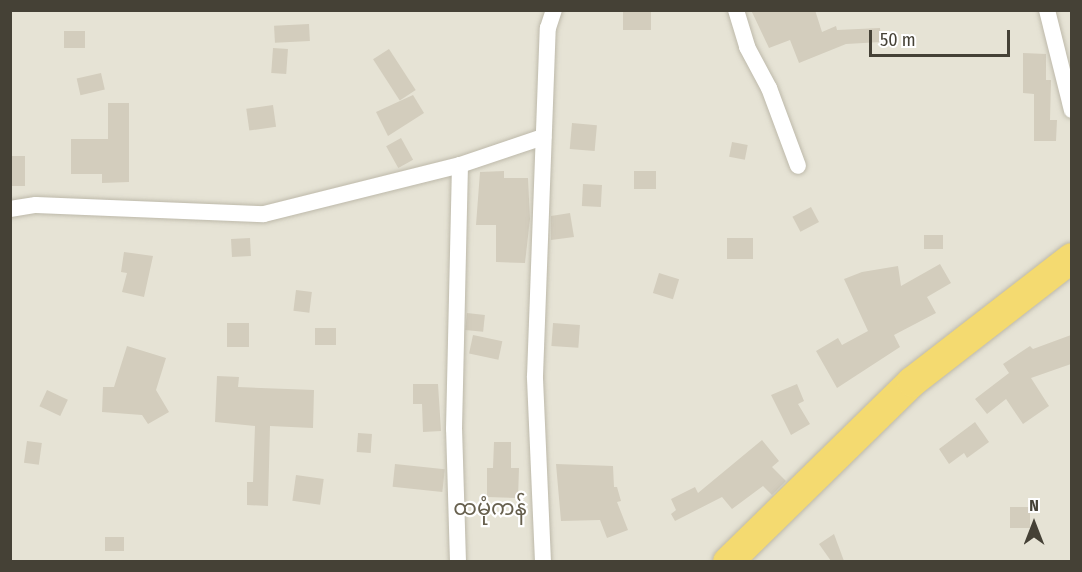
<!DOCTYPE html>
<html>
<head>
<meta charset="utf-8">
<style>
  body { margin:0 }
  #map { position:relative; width:1082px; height:572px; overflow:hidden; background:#f2f0e7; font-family:"Fira Sans Condensed","Noto Sans Myanmar",sans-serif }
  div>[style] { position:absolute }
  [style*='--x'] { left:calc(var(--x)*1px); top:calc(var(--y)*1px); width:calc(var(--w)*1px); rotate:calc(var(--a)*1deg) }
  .residential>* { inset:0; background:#e6e3d5; transform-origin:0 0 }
  .building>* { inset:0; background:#d3cdbd; transform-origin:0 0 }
  .roads { filter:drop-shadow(0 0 2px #bdb9aa) drop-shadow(0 0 2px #bdb9aa) }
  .street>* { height:16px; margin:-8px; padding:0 8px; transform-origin:8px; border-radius:8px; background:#fff }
  .highway>* { height:30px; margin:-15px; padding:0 15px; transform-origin:15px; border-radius:15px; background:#f4da70 }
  span { translate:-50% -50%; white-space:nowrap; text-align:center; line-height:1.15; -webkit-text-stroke:4.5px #fff; paint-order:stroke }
  .quarter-label { font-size:21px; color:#67604e }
  .frame { position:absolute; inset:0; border:12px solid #454136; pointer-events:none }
  .north { position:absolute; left:1004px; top:494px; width:60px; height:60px; -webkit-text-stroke:4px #fff; paint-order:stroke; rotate:0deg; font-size:16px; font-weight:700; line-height:24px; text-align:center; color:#454136 }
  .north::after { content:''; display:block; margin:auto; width:21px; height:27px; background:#454136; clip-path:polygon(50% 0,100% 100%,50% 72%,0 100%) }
  .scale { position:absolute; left:869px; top:30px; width:141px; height:27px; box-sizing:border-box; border:3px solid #454136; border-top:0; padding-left:8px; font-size:18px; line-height:21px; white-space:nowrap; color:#454136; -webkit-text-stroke:4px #fff; paint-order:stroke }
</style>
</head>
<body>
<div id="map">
  <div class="residential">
    <div style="left:11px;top:11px;width:1060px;height:550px"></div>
  </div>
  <div class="building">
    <div style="left:623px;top:10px;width:28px;height:20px"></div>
    <div style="clip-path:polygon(751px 10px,815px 10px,822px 32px,836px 26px,837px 30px,880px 28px,881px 42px,846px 44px,799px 63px,790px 40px,769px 48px)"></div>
    <div style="left:309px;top:24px;width:17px;height:35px;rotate:87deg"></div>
    <div style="left:64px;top:31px;width:21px;height:17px"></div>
    <div style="left:273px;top:48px;width:15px;height:25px;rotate:4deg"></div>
    <div style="left:389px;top:49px;width:49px;height:19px;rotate:57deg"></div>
    <div style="clip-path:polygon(1023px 53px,1046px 54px,1046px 80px,1051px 80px,1050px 120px,1057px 120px,1056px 141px,1034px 141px,1034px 94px,1023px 93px)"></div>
    <div style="left:101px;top:73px;width:17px;height:25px;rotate:77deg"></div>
    <div style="clip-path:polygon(413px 95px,424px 113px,388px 136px,376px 112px)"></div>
    <div style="clip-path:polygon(108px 103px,129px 103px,129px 182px,102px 183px,102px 174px,71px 174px,71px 139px,108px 139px)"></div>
    <div style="left:273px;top:105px;width:22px;height:27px;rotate:82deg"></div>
    <div style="left:572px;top:123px;width:25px;height:26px;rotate:5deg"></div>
    <div style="left:401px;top:138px;width:25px;height:17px;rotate:61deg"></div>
    <div style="left:732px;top:142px;width:16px;height:15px;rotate:11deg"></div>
    <div style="left:10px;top:156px;width:15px;height:30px"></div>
    <div style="clip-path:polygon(504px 171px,504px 178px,528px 178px,530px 219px,525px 263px,496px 262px,496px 225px,476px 225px,480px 172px)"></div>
    <div style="left:634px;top:171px;width:22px;height:18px"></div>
    <div style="left:583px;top:184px;width:19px;height:22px;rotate:3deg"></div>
    <div style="left:811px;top:207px;width:17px;height:21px;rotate:62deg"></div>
    <div style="clip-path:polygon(570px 213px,574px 237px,551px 240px,551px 216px)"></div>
    <div style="left:924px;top:235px;width:19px;height:14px"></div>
    <div style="left:250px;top:238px;width:18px;height:19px;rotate:87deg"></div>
    <div style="left:727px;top:238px;width:26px;height:21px"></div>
    <div style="clip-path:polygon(124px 252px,153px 256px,144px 297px,122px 292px,127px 273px,121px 272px)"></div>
    <div style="clip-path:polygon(940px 264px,951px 283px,927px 297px,936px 313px,894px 335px,900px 347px,837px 388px,816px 351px,838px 338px,842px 345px,868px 331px,844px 279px,862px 272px,898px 266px,901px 286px)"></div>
    <div style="left:659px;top:273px;width:21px;height:21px;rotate:17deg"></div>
    <div style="left:296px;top:290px;width:16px;height:21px;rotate:7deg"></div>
    <div style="left:467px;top:313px;width:18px;height:17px;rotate:6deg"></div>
    <div style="left:227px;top:323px;width:22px;height:24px"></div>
    <div style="left:553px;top:323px;width:27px;height:23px;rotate:4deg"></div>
    <div style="left:315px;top:328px;width:21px;height:17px"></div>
    <div style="left:473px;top:335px;width:30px;height:19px;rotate:12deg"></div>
    <div style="clip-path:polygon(1071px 335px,1071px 364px,1031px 378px,1049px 406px,1023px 424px,1006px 399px,987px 414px,975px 399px,1009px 373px,1003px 364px,1030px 346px,1033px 349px)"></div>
    <div style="clip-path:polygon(127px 346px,166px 358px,156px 390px,169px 412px,148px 424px,142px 415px,102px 412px,103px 387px,114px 387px)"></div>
    <div style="clip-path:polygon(217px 376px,239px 377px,238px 387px,314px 390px,313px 428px,270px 426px,268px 506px,247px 505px,247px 482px,253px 482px,255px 426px,215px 422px)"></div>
    <div style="clip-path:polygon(413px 384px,438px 384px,441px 431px,423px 432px,422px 404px,413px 404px)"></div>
    <div style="clip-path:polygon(797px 384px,804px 401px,798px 404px,810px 424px,791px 435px,771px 395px)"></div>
    <div style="left:47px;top:390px;width:23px;height:18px;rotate:25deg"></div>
    <div style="clip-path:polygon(975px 422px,989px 442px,967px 458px,964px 453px,949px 464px,939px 449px)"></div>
    <div style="left:358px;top:433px;width:14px;height:19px;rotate:4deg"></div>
    <div style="clip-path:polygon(762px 440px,779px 461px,772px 467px,786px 481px,772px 495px,763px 486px,732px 509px,722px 497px,675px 521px,671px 514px,676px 510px,671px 499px,695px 487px,698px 493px)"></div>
    <div style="left:27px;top:441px;width:15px;height:22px;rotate:8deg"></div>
    <div style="clip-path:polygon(494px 442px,511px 442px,511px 468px,519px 468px,518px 498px,487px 497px,487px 468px,493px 468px)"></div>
    <div style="left:395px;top:464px;width:50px;height:23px;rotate:6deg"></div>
    <div style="clip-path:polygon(556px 464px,613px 466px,614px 487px,617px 487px,621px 501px,617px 502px,628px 530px,607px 538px,600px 520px,561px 521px)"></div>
    <div style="left:296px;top:475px;width:28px;height:26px;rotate:8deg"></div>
    <div style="left:1010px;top:507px;width:20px;height:21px"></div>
    <div style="clip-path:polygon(834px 534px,844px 561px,831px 561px,819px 544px)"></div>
    <div style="left:105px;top:537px;width:19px;height:14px"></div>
  </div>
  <div class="roads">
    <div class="street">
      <div style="--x:736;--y:10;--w:39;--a:73"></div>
      <div style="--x:747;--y:47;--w:47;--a:61.8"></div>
      <div style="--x:769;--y:88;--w:83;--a:69.6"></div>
      <div style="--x:1047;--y:10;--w:103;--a:76"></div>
      <div style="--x:10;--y:209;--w:26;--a:-9"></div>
      <div style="--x:36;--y:205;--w:228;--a:2.3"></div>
      <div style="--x:264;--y:214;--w:202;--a:-14"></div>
      <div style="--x:460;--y:165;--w:88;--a:-18.6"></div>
      <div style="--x:458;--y:562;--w:133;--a:-91.7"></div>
      <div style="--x:454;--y:429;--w:264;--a:-88.7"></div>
      <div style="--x:543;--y:562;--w:186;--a:-92.5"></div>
      <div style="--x:535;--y:376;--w:348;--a:-87.9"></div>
      <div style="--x:548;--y:28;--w:19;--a:-72"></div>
    </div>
    <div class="highway">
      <div style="--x:728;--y:562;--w:257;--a:-44.4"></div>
      <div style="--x:912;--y:382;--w:202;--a:-37.8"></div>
    </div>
  </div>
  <div class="quarter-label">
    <span style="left:490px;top:508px">ထမုံကန်</span>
  </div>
  <div class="frame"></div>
  <div class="north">N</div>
  <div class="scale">50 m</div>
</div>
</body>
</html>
